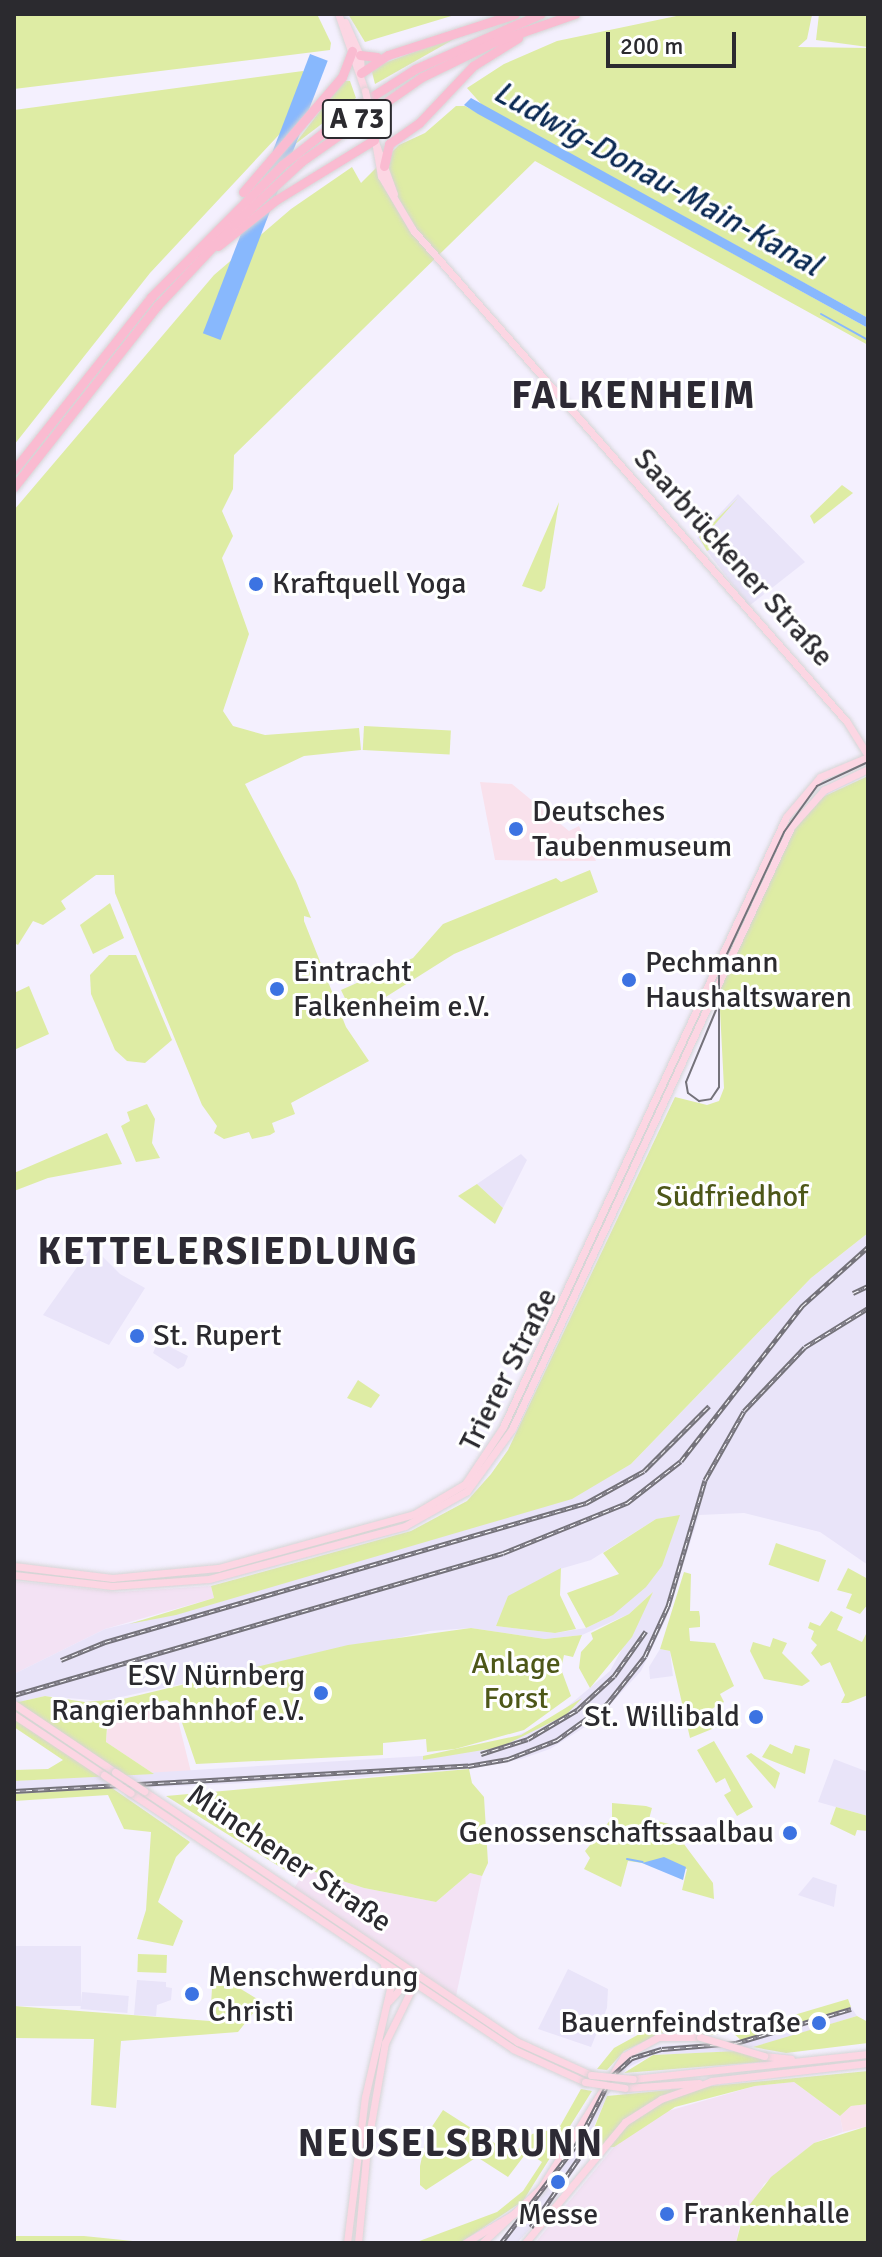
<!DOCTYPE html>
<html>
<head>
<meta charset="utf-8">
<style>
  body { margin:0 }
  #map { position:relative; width:882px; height:2257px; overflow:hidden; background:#f4f0fe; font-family:Signika,sans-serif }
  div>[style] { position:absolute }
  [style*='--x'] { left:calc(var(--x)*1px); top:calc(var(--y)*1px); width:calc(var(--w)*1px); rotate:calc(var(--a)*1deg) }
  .commercial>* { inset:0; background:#f3e2f4 }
  .industrial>* { inset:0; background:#f9e1ec }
  .built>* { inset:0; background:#e9e4f9; transform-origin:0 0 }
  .green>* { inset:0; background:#deeca4; transform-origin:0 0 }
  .water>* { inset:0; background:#88b8fd; transform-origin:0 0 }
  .stream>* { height:2px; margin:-1px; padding:0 1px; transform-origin:1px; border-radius:1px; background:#88b8fd }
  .roads { filter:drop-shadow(0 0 2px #d5d4d5) drop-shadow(0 0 2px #d5d4d5) }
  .major>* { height:7px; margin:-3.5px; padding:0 3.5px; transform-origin:3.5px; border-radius:3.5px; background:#fcd6e3 }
  .highway>* { height:9px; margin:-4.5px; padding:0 4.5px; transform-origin:4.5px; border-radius:4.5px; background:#fabbd1 }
  .tram>* { height:2px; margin:-1px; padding:0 1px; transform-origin:1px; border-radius:1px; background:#74727a }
  .rail>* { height:5px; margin-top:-2.5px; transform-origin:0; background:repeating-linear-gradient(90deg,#fff 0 6px,#74727a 0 12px); box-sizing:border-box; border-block:2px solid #74727a }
  .bridges { filter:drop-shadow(0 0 2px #d5d4d5) drop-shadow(0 0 2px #d5d4d5) }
  .major-bridge>* { height:7px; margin:-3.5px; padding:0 3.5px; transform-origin:3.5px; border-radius:3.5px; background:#fcd6e3 }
  .dots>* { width:22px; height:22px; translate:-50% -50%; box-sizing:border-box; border:4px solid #fff; border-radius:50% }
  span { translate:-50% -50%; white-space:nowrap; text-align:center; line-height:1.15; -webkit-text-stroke:6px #fff; paint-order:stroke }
  .shield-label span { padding:2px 6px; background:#fff; border:2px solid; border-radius:6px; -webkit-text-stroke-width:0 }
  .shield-label { font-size:28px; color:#2b2a2f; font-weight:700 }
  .street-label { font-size:30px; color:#2b2a2f }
  .poi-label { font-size:30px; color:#2b2a2f }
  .left { translate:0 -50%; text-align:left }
  .right { translate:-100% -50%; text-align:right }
  .park-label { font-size:30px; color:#4d5718 }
  .water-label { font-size:32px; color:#0a2953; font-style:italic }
  .district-label { font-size:38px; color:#2d2a34; font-weight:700; letter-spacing:2px }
  .frame { position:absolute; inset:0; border:16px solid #2b2a2f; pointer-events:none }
  .scale { position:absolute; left:606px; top:32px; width:130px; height:36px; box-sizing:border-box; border:4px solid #2b2a2f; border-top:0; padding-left:10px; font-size:24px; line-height:28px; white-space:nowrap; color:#2b2a2f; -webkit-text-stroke:6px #fff; paint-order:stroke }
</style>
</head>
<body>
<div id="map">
  <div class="commercial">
    <div style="clip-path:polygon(14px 1581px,118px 1592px,211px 1586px,214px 1598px,105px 1629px,14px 1674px)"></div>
    <div style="clip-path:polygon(306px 1869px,364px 1888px,436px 1902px,470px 1873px,482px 1876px,454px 2005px,290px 1895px)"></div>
    <div style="clip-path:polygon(794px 2082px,840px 2116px,843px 2132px,814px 2143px,764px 2184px,739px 2228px,736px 2243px,535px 2243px,614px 2147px,661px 2113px,755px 2086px)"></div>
  </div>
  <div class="industrial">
    <div style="clip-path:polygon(480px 782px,512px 784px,569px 831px,579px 826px,596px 861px,495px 860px)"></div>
    <div style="clip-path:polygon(165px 1708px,176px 1712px,191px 1772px,154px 1774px,106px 1742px,109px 1715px)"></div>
    <div style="clip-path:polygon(868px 2104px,868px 2126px,843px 2132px,840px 2116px,851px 2106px)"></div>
  </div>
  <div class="built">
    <div style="clip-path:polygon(738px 494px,805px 562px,749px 606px,697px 538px)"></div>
    <div style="clip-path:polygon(521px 1154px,527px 1160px,503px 1208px,477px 1184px)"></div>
    <div style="clip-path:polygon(evenodd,868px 1233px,868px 1565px,820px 1532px,744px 1513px,699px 1515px,666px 1619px,641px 1671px,596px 1720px,550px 1749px,521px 1759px,469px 1769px,351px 1778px,14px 1794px,14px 1781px,438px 1755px,501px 1742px,549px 1722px,610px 1671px,653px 1592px,629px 1614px,582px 1635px,545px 1639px,471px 1628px,430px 1631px,102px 1701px,45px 1696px,14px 1703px,14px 1674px,105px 1629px,216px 1603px,631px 1464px,811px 1278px,868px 1233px,656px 1519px,662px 1566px,613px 1615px,586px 1628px,555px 1633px,496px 1626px,560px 1569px,591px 1560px,656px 1519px)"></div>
    <div style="clip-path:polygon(92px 1246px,120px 1274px,145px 1288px,109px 1345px,43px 1315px)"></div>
    <div style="clip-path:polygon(158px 1341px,188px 1356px,184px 1366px,178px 1369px,153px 1353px)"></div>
    <div style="clip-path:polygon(660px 1649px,670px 1651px,673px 1676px,650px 1679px,649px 1667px)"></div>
    <div style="clip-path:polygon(834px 1759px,868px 1772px,868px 1816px,818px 1802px)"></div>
    <div style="clip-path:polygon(813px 1877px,837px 1885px,834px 1907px,798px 1895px)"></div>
    <div style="left:14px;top:1946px;width:67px;height:60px"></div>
    <div style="clip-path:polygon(568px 1969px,608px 1989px,607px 2008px,591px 2047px,538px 2029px)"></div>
    <div style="clip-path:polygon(137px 1980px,166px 1982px,166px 1987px,172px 1988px,171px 2000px,157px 2005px,156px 2016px,134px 2015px)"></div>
    <div style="left:82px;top:1992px;width:47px;height:17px;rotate:5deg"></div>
    <div style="clip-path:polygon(851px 2007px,857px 2016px,769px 2043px,730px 2052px,653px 2055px,627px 2068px,607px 2096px,579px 2162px,553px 2204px,517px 2243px,498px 2243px,557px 2171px,601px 2094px,631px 2056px,661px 2046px,741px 2041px)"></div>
  </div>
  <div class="green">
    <div style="clip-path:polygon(14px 14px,317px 14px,331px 43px,330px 50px,14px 89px)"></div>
    <div style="clip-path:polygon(348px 14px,458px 14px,365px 42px)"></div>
    <div style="clip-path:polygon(686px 14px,812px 15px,807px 39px,798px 47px,868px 48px,868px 318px,483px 106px,467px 88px,504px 64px,557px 41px)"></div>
    <div style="clip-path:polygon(819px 14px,868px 14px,868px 47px,816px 40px)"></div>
    <div style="clip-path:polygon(463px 34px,375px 84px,371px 68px)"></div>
    <div style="clip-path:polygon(303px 71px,317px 87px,303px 109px,150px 273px,14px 445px,14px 110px)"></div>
    <div style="clip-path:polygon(343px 81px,350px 81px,356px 98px,294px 145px)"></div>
    <div style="clip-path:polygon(456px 106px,465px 106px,868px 328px,868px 345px,535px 161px,234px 455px,233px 489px,222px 511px,233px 536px,222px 558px,249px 634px,223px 711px,233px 726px,265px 735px,359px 728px,361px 750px,304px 756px,245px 784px,296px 881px,311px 918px,304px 916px,304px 921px,346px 1027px,369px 1061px,291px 1103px,295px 1114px,272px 1123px,275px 1132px,270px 1135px,252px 1139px,249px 1132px,224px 1139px,214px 1133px,217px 1126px,202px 1105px,115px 893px,114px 875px,96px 875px,61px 901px,66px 909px,43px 925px,33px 921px,18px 945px,14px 943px,14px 510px,214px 275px,291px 209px,352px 167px,361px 183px,399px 145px,425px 133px)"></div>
    <div style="clip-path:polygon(842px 485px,853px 493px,814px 524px,810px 516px)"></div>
    <div style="clip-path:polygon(738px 498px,710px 530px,722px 543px,707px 551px,699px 537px)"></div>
    <div style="clip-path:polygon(559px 502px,545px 588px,541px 592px,522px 586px)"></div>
    <div style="left:364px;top:726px;width:87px;height:24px;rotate:3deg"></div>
    <div style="clip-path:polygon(868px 776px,868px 1233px,811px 1278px,631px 1464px,572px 1499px,176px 1615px,129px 1624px,214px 1598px,211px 1586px,411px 1531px,467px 1501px,491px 1474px,508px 1450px,675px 1097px,707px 1105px,719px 1101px,724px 1088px,719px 990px,799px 820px,816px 800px)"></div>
    <div style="clip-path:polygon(590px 870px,598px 892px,454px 954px,354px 1017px,341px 990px,413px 958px,443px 924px,556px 878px,561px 882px)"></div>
    <div style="clip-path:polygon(110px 903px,124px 938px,93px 954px,80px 925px)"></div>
    <div style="clip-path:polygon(109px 955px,136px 955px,172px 1040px,145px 1063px,127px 1061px,115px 1050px,91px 994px,90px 975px)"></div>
    <div style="clip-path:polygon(29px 986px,49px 1034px,14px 1050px,14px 993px)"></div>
    <div style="clip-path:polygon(147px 1104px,155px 1119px,152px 1143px,160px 1158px,136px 1162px,121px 1126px,130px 1121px,127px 1112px)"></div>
    <div style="clip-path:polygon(107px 1133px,122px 1164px,48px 1178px,14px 1191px,14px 1173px)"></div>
    <div style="clip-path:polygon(477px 1184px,503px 1208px,495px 1224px,458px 1196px)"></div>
    <div style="clip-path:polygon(560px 1309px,503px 1440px,475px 1479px,460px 1493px,419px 1517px,290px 1554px,444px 1502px,491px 1454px)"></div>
    <div style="clip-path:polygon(358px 1380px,380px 1395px,371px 1408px,347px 1398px)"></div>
    <div style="clip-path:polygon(680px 1515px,662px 1566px,646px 1587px,613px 1615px,586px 1628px,567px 1593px,619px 1574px,603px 1553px,656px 1519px)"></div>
    <div style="left:776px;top:1543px;width:53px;height:23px;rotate:19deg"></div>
    <div style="clip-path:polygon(561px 1568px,560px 1595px,576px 1629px,555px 1633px,496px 1626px,508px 1596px)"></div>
    <div style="clip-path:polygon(848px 1568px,868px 1579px,868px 1604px,860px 1614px,846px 1608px,852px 1594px,837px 1590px)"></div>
    <div style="clip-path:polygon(684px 1572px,691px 1574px,690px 1611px,699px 1611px,700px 1617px,700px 1627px,689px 1628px,690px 1641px,715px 1643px,734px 1686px,720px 1694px,724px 1702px,708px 1711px,717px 1727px,690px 1738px,670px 1651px,660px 1649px)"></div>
    <div style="clip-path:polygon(653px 1592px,632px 1637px,590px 1688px,579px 1668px,581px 1652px,593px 1639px,591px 1633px,629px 1614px)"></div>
    <div style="clip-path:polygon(831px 1611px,843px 1617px,837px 1630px,862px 1642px,868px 1630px,868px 1695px,848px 1703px,841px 1703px,845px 1695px,830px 1662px,821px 1666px,811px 1653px,817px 1645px,811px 1639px,814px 1631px,808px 1628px,810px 1622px,820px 1626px)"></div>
    <div style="clip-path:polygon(471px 1628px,545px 1639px,582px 1635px,573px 1657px,564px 1655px,561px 1669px,571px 1696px,524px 1730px,455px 1749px,427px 1752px,426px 1739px,383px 1743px,383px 1755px,196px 1764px,177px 1708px,167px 1700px,108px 1712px,106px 1742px,154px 1774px,14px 1781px,14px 1770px,48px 1769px,63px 1760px,14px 1727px,14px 1703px,45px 1696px,85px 1702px,123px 1699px,348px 1645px)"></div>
    <div style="clip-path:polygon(773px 1638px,787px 1643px,782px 1653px,810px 1681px,802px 1686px,764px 1679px,750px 1651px,753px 1642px,770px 1647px)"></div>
    <div style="clip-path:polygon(582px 1698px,566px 1715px,501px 1747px,423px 1760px,423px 1756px,521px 1735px)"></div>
    <div style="clip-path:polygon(714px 1741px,753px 1807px,737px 1816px,724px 1795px,731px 1791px,725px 1778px,716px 1783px,697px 1750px)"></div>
    <div style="clip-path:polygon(770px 1744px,792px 1754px,795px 1745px,810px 1749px,805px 1774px,762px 1757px)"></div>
    <div style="clip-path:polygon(751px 1753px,780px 1773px,775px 1789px,746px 1756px)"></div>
    <div style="clip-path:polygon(469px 1769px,472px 1783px,484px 1797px,488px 1863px,482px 1876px,470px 1873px,436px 1902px,364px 1888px,306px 1869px,301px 1880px,166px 1796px)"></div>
    <div style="clip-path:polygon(112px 1788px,190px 1842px,176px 1857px,158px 1902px,183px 1921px,173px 1946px,137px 1939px,146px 1910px,151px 1832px,124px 1829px,108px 1795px,14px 1801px,14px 1794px)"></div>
    <div style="clip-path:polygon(612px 1803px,646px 1806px,652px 1808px,649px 1819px,669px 1824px,713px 1883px,714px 1899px,682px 1890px,687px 1869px,628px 1861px,621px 1887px,584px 1869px,590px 1858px,585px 1851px,612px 1818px)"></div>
    <div style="clip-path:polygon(836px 1807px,868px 1816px,868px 1831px,857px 1830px,855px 1836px,830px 1824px)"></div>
    <div style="left:138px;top:1954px;width:29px;height:18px;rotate:2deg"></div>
    <div style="clip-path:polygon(213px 1972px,262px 2002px,238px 2032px,121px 2041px,116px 2108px,91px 2105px,94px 2039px,14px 2038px,14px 2006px,210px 2021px)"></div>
    <div style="clip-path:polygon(848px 1999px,851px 2007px,766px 2034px,742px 2041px,733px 2033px)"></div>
    <div style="clip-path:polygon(857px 2016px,868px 2022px,868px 2043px,786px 2053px,753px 2047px)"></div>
    <div style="clip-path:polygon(654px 2026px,719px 2035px,666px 2031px,624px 2051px,607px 2070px,597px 2069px,614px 2048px)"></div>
    <div style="clip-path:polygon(738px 2051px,775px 2061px,624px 2073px,653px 2055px)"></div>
    <div style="clip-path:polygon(868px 2071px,868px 2104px,851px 2106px,840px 2116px,794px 2082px,755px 2086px,675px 2107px,614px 2147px,586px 2148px,607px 2096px)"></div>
    <div style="clip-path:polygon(581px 2089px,592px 2091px,523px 2201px,460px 2243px,414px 2243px,497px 2212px,523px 2191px,542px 2162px,527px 2152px,508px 2177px,477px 2157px,426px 2190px,420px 2185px,420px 2166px,427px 2134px,443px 2110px,513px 2155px,532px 2134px,559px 2128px)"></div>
    <div style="clip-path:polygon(868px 2126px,868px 2243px,736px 2243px,744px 2212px,771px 2177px,814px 2143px)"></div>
    <div style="clip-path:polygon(14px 2236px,84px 2236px,152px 2243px,14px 2243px)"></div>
  </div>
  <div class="water">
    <div style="left:310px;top:54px;width:19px;height:299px;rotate:21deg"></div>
    <div style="clip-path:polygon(471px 98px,868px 318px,868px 328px,478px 114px,464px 105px)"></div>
    <div style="clip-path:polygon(664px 1857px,686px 1867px,683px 1880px,642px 1863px)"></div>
  </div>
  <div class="stream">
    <div style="--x:821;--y:314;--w:54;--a:29"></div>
    <div style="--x:627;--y:1859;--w:16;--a:11"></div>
  </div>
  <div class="roads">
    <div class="major">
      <div style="--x:339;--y:16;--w:79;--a:70.9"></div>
      <div style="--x:345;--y:22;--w:36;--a:66"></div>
      <div style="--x:360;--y:55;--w:18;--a:87"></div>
      <div style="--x:371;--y:118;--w:59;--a:80.2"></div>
      <div style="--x:381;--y:176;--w:63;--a:59.3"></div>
      <div style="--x:413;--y:230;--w:656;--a:48.58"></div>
      <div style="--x:847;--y:722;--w:39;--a:58"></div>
      <div style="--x:375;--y:142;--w:55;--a:69.9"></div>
      <div style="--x:14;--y:1566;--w:99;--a:7"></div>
      <div style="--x:112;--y:1578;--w:106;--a:-5.4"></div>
      <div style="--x:218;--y:1568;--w:203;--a:-15.4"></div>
      <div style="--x:414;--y:1514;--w:59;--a:-30.5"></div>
      <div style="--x:465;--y:1484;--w:69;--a:-56.3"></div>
      <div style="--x:503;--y:1427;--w:672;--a:-65.11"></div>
      <div style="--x:786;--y:817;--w:52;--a:-49.6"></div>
      <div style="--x:820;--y:777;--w:52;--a:-22.6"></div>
      <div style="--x:14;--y:1575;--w:99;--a:6.4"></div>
      <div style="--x:112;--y:1586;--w:97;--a:-4.1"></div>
      <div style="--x:209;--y:1579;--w:203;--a:-15.1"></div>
      <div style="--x:405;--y:1526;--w:71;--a:-29.4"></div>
      <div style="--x:467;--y:1491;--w:77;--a:-54"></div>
      <div style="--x:512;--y:1429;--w:664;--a:-65.13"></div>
      <div style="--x:791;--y:827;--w:50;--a:-48.3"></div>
      <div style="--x:824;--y:790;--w:49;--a:-25.5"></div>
      <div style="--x:14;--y:1704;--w:122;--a:34"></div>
      <div style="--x:14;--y:1715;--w:108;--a:33.7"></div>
      <div style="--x:144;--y:1791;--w:450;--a:33.9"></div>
      <div style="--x:518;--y:2042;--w:80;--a:24.3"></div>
      <div style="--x:131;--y:1793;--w:460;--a:33.8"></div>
      <div style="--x:513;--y:2049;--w:79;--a:24.6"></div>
      <div style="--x:389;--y:2001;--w:31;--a:-48"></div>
      <div style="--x:764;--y:2056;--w:27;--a:6"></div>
      <div style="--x:633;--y:2079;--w:236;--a:-6.1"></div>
      <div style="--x:711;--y:2081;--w:158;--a:-6.5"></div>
      <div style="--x:625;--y:2088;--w:74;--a:-3.9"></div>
      <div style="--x:347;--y:2243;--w:147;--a:-83"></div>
      <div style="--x:365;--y:2097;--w:116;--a:-77"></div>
      <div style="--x:391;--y:1984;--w:20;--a:-110"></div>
      <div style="--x:358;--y:2243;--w:96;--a:-84.6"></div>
      <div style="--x:367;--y:2147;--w:106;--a:-80.2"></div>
      <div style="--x:385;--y:2043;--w:70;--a:-63.8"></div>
      <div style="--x:465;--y:2243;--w:58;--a:-31"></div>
      <div style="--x:482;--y:2243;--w:79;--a:-43"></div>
      <div style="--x:540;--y:2189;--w:157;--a:-57.7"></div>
      <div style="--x:624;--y:2056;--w:39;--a:-29"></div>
      <div style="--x:658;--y:2037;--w:42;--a:0"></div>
      <div style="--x:525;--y:2243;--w:157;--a:-50.4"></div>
      <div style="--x:625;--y:2122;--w:43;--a:-32.6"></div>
      <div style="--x:661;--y:2099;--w:54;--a:-19.4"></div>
    </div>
    <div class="highway">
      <div style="--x:360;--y:55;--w:17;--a:7"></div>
      <div style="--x:361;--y:73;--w:32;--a:-34"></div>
      <div style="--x:388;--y:55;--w:133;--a:-17.9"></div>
      <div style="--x:384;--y:166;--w:23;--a:-77"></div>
      <div style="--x:389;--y:144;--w:37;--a:-35"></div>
      <div style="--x:419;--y:123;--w:79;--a:-46.5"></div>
      <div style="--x:473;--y:66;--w:53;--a:-31.9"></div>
      <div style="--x:243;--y:192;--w:152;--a:-49.3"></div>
      <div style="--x:342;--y:77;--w:28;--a:-69"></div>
      <div style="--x:218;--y:246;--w:74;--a:-38.4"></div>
      <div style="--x:276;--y:200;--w:115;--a:-31.5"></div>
      <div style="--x:14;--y:470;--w:221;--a:-51.6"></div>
      <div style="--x:151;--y:297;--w:186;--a:-45.2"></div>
      <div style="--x:282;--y:165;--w:95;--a:-38.2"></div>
      <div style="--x:357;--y:106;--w:69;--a:-32.5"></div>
      <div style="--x:415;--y:69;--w:137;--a:-23.7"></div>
      <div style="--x:14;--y:487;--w:231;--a:-51.7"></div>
      <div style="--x:157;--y:306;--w:112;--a:-46.8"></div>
      <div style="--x:234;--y:224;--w:93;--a:-42.8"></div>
      <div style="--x:302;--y:161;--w:146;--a:-35"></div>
      <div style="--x:422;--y:77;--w:80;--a:-25.9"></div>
      <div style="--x:494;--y:42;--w:86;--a:-19.1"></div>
    </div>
  </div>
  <div class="tram">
    <div style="--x:716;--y:1010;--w:78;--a:112.6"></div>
    <div style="--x:686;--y:1082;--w:11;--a:80"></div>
    <div style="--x:688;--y:1093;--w:14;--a:36"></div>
    <div style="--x:699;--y:1101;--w:12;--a:-9"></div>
    <div style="--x:711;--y:1099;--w:14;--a:-56"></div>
    <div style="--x:719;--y:1087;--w:116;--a:-90"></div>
    <div style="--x:719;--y:971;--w:153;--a:-64.9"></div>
    <div style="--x:784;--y:832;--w:57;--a:-54.3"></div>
    <div style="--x:817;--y:786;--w:56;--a:-25.2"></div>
  </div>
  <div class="rail">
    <div style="--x:853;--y:1293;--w:17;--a:-25"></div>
    <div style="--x:61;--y:1660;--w:48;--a:-22.2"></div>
    <div style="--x:105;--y:1642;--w:501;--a:-16.12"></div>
    <div style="--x:586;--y:1503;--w:66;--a:-28.9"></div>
    <div style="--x:644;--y:1471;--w:92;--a:-45"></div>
    <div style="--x:14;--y:1695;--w:509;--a:-16.19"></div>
    <div style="--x:503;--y:1553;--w:134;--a:-22"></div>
    <div style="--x:627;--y:1503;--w:68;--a:-37.9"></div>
    <div style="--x:681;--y:1461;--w:197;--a:-52"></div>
    <div style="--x:802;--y:1306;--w:89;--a:-41.8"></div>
    <div style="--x:481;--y:1754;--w:49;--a:-17.7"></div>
    <div style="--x:528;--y:1739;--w:57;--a:-30.6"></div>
    <div style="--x:577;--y:1710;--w:50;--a:-42.6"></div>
    <div style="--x:614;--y:1676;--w:55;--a:-54.6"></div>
    <div style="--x:14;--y:1791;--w:455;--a:-3.2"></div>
    <div style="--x:468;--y:1766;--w:41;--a:-9.9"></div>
    <div style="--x:508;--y:1759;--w:53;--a:-21.2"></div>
    <div style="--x:557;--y:1740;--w:62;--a:-35.8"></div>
    <div style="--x:607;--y:1704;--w:61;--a:-51.6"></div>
    <div style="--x:645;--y:1656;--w:55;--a:-65.3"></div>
    <div style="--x:668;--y:1606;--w:131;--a:-73.6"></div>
    <div style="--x:705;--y:1480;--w:79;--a:-60.5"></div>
    <div style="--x:744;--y:1411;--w:88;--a:-46.4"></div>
    <div style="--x:805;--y:1347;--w:74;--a:-31.8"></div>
    <div style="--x:531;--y:2227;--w:84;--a:-55.2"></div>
    <div style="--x:501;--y:2243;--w:125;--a:-52.5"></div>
    <div style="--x:577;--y:2144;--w:76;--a:-62.8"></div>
    <div style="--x:612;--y:2076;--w:27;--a:-42"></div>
    <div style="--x:632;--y:2058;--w:31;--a:-17"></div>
    <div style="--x:662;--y:2049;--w:74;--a:-4.6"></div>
    <div style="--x:736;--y:2043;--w:120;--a:-16.5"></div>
  </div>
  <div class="bridges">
    <div class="major-bridge">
      <div style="--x:365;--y:91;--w:28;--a:77"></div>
      <div style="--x:115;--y:1772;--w:35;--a:33"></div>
      <div style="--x:104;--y:1775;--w:32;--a:34"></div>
      <div style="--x:700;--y:2037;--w:67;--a:16.5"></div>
      <div style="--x:591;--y:2075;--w:42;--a:5.4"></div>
      <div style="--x:585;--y:2082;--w:40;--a:8.5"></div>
    </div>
  </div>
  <div class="dots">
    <div style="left:256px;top:584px;background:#3c73e2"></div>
    <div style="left:516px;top:829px;background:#3c73e2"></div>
    <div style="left:629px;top:980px;background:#3c73e2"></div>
    <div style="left:277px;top:989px;background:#3c73e2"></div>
    <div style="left:137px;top:1336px;background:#3c73e2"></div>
    <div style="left:321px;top:1693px;background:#3c73e2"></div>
    <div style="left:756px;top:1717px;background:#3c73e2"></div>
    <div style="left:790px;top:1833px;background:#3c73e2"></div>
    <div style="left:192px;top:1994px;background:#3c73e2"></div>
    <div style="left:819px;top:2023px;background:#3c73e2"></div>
    <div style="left:558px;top:2182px;background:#3c73e2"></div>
    <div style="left:667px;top:2214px;background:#3c73e2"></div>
  </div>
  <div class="shield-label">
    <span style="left:357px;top:119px">A 73</span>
  </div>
  <div class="street-label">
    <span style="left:733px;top:558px;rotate:48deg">Saarbrückener Straße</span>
    <span style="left:509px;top:1370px;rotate:-63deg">Trierer Straße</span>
    <span style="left:289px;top:1859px;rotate:34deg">Münchener Straße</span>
  </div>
  <div class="poi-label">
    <span class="left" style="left:272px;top:584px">Kraftquell Yoga</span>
    <span class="left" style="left:532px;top:829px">Deutsches<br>Taubenmuseum</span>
    <span class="left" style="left:645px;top:980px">Pechmann<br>Haushaltswaren</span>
    <span class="left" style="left:293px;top:989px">Eintracht<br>Falkenheim e.V.</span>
    <span class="left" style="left:153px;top:1336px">St. Rupert</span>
    <span class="right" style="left:305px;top:1693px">ESV Nürnberg<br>Rangierbahnhof e.V.</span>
    <span class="right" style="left:740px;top:1717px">St. Willibald</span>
    <span class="right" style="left:774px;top:1833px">Genossenschaftssaalbau</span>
    <span class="left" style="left:208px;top:1994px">Menschwerdung<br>Christi</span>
    <span class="right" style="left:801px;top:2023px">Bauernfeindstraße</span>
    <span class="left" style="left:683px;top:2214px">Frankenhalle</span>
    <span style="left:558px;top:2215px">Messe</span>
  </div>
  <div class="park-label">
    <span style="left:732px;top:1197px">Südfriedhof</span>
    <span style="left:516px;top:1681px">Anlage<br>Forst</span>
  </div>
  <div class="water-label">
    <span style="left:657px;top:179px;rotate:29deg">Ludwig-Donau-Main-Kanal</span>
  </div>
  <div class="district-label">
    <span style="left:634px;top:396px">FALKENHEIM</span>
    <span style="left:228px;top:1252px">KETTELERSIEDLUNG</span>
    <span style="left:451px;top:2144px">NEUSELSBRUNN</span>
  </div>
  <div class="frame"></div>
  <div class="scale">200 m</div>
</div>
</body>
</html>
